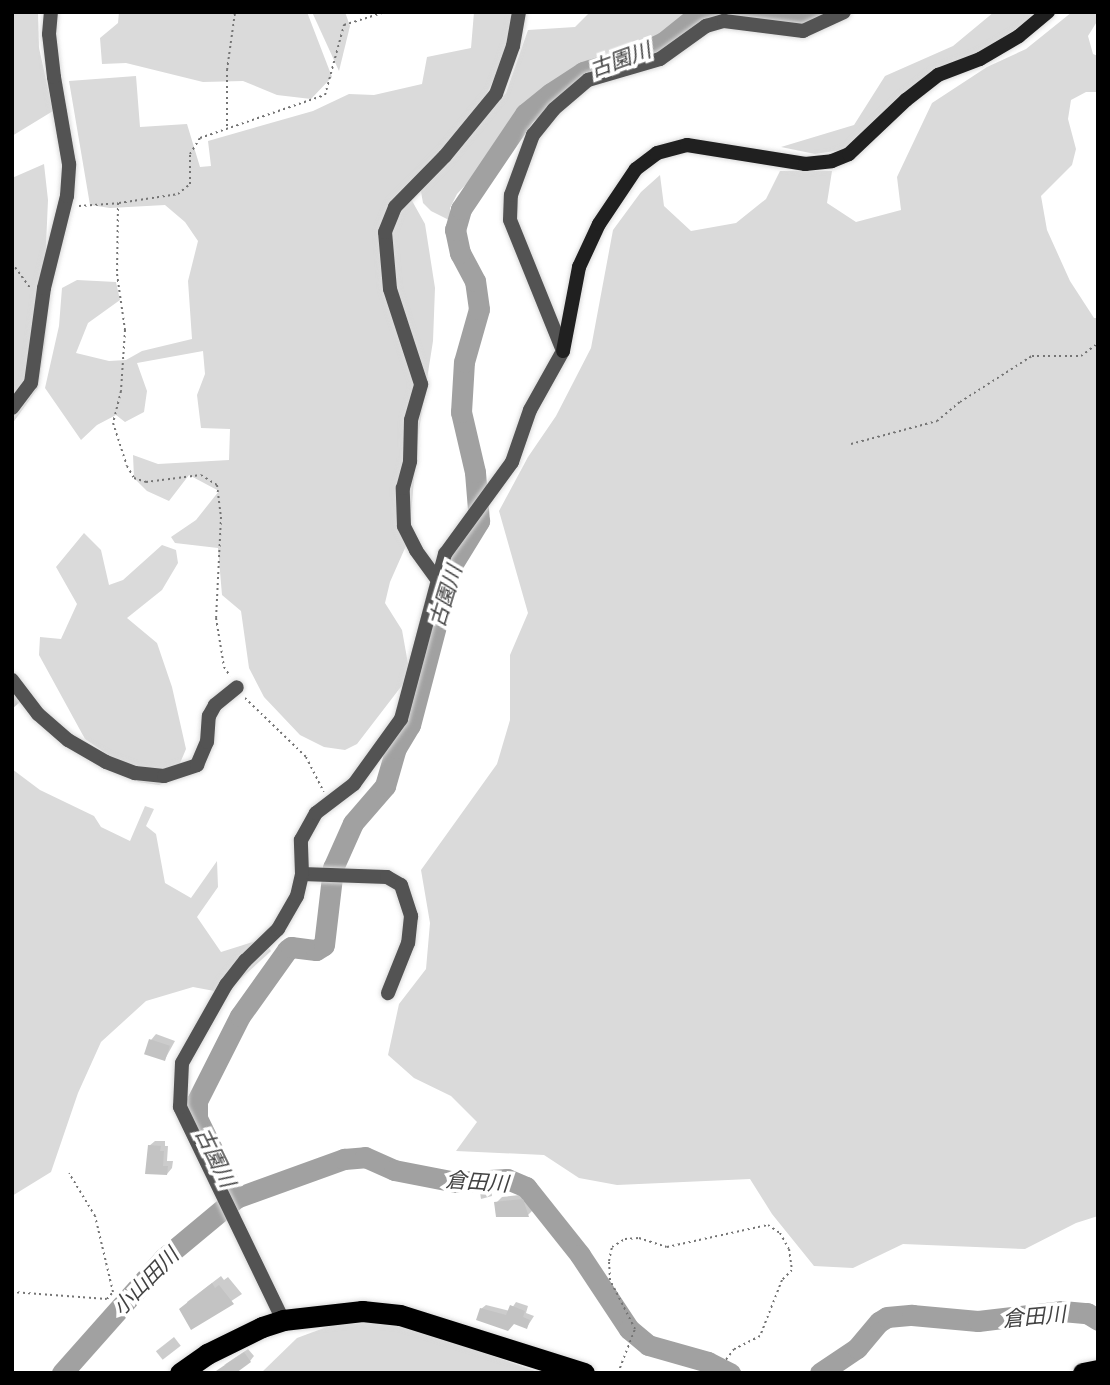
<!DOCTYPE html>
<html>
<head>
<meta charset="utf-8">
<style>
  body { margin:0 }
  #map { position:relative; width:1110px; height:1385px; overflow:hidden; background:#fff; font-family:Mulish,"Noto Sans JP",sans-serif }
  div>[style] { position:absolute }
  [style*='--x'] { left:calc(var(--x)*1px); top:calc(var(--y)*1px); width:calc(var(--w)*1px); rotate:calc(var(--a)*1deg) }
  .green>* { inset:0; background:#dadada }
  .shadow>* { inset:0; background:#0003; transform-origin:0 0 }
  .river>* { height:21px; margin:-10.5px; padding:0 10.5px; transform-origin:10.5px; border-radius:10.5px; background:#a1a1a1 }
  .building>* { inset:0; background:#c3c3c3; transform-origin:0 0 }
  .path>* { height:2px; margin-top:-1px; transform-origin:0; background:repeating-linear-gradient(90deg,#757575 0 2px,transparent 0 5.5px) }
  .roads { filter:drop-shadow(0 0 2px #dbdbdb) drop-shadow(0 0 2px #dbdbdb) }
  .street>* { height:14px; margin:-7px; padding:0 7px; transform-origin:7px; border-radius:7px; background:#535353 }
  .secondary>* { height:14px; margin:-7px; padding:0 7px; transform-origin:7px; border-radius:7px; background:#202020 }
  .highway>* { height:21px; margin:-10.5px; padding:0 10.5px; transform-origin:10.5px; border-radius:10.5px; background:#000 }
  span { translate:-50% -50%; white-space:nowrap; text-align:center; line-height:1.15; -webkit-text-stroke:7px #fff; paint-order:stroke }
  .water-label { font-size:21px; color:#424242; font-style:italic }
  .frame { position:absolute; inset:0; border:14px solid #000; pointer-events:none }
</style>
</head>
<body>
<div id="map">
  <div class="green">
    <div style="clip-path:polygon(12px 12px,38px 12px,39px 48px,53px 111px,12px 136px)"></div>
    <div style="clip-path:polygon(119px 12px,307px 12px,332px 77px,311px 99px,277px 95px,243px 81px,203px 82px,126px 63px,102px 64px,100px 38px,118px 23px)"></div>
    <div style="clip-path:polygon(312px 12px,345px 12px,350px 26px,339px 71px)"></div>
    <div style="clip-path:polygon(474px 12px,515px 12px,505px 55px,483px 102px,461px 135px,430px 160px,406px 190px,425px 224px,435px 288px,433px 341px,417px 443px,409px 539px,390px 582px,385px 603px,402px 630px,410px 675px,357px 744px,345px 750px,324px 747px,300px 735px,264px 697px,249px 668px,241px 611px,222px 595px,218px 548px,175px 543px,171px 537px,196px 520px,219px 491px,189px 475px,169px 501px,147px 491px,134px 478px,133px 455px,158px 464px,229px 460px,230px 429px,201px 428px,197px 395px,205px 374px,203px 351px,137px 363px,147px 391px,144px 412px,125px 422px,116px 415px,97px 425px,81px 440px,45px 388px,59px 326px,62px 288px,77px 280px,116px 282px,120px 300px,88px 323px,76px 353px,109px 361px,126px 360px,142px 351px,192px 339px,188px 281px,198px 241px,185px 222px,165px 205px,110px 208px,90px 205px,69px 81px,136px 76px,140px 127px,187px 124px,200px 167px,211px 166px,208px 141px,313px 111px,349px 94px,374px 95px,422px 84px,427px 57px,471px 48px)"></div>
    <div style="clip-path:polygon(590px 12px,708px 12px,652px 53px,575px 79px,544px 101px,457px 194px,450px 208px,451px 221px,431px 211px,423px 203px,420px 186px,451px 156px,506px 93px,528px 30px,575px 27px)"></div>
    <div style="clip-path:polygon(994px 12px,1043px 12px,937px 79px,842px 150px,815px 154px,781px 147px,854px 125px,885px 76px,953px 46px)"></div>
    <div style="clip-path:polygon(1072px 12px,1098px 12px,1098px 20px,1088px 36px,1093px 54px,1098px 56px,1098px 92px,1086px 92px,1071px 100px,1068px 119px,1076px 149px,1072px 165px,1041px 196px,1047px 230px,1070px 281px,1094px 318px,1098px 318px,1098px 1216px,1076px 1223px,1025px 1249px,903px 1244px,853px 1268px,814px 1266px,772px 1214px,750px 1179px,617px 1185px,579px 1178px,544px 1155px,456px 1151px,477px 1122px,451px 1096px,414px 1078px,388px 1055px,399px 1004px,426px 969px,430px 923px,421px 870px,497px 764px,510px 720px,510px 655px,528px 613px,499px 511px,528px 457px,556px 416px,591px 348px,613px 230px,641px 192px,660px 175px,664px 206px,691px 231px,736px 223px,766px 199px,780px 171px,832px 171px,827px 203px,856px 222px,901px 210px,897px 177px,932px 103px,987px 67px,1026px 49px)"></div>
    <div style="clip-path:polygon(44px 164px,48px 200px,46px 245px,51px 277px,45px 343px,38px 388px,12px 424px,12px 178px)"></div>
    <div style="clip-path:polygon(84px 533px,101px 550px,109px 585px,123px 580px,162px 545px,176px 550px,178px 563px,162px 590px,127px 618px,157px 643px,172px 687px,186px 749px,173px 780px,159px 785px,138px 782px,120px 763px,85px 739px,39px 655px,40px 637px,61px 639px,77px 604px,56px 567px)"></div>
    <div style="clip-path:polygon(12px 769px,40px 790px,94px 816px,101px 827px,130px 841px,145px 806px,154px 809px,146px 826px,156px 834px,165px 883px,191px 898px,217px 861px,218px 887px,197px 917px,221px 952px,262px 939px,271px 951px,225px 993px,193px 987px,146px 1001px,101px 1042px,78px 1093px,51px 1172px,12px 1196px)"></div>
    <div style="clip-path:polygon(393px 1321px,541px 1373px,261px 1373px,297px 1338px,332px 1325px)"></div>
  </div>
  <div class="shadow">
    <div style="clip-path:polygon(12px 676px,27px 696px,12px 709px)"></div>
    <div style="clip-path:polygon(156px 1034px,175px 1041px,165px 1059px,151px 1040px)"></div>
    <div style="clip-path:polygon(155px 1141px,165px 1141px,165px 1146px,168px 1146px,167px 1161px,173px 1161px,172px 1168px,167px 1174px,149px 1146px)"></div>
    <div style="clip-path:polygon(491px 1188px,492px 1196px,481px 1199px,480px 1192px)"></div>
    <div style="clip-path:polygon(529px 1194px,533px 1210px,528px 1215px,496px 1203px,502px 1197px)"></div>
    <div style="clip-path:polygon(221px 1276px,224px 1280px,228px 1277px,242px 1294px,192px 1327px,187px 1302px)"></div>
    <div style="clip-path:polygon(516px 1302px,528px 1306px,526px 1313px,534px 1316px,527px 1327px,481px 1309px,486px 1305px,510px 1311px)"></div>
    <div style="left:174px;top:1337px;width:11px;height:23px;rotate:52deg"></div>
    <div style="clip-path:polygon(248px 1349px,254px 1356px,250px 1361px,224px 1365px)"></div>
  </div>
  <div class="river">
    <div style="--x:723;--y:12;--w:44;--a:13.1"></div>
    <div style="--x:766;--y:22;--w:44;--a:-5.2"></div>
    <div style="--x:810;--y:18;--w:14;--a:-25"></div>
    <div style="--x:236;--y:1198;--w:89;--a:-116"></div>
    <div style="--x:197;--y:1118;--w:17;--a:-90"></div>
    <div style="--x:197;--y:1101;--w:95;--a:-63.2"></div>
    <div style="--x:240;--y:1016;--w:81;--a:-54.5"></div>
    <div style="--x:287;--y:950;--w:5;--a:-37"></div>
    <div style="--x:291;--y:947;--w:25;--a:7"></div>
    <div style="--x:316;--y:950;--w:9;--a:-32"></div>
    <div style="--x:324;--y:945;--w:78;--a:-83.3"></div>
    <div style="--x:333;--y:868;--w:49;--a:-66"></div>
    <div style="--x:353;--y:823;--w:49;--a:-49.1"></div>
    <div style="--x:385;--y:786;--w:40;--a:-74"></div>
    <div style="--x:396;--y:748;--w:27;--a:-59"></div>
    <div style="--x:410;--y:725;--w:165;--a:-75.3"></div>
    <div style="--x:452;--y:565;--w:52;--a:-58.5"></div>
    <div style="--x:479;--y:521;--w:49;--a:-94.7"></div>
    <div style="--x:475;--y:472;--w:62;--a:-103.1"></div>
    <div style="--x:461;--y:412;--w:50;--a:-86.6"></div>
    <div style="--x:464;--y:362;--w:55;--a:-74.2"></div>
    <div style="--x:479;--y:309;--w:28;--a:-98"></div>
    <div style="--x:475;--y:281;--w:32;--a:-118"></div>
    <div style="--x:460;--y:253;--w:24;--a:-102"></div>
    <div style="--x:455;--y:230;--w:22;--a:-74"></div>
    <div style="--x:461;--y:209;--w:115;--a:-56"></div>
    <div style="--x:525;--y:114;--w:33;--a:-39"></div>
    <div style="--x:551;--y:93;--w:38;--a:-33"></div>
    <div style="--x:583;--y:72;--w:57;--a:-17.5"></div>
    <div style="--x:637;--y:55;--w:30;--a:-26"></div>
    <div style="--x:664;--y:42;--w:38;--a:-39"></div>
    <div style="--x:694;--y:18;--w:24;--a:-15"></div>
    <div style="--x:62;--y:1373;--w:154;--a:-48.4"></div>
    <div style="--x:164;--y:1258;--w:94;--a:-39.8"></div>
    <div style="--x:236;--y:1198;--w:115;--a:-19.9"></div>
    <div style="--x:344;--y:1159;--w:21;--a:-5"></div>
    <div style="--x:365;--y:1157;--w:32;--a:24"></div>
    <div style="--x:394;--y:1170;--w:63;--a:11"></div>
    <div style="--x:456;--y:1182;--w:51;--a:-3.4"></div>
    <div style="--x:507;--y:1179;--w:21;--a:23"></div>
    <div style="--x:526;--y:1187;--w:87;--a:51.5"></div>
    <div style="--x:580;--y:1255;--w:89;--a:56.5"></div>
    <div style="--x:629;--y:1329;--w:25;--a:40"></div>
    <div style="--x:648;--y:1345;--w:62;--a:15.8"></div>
    <div style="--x:708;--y:1362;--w:25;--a:27"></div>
    <div style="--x:820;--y:1373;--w:45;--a:-34"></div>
    <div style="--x:857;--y:1348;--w:34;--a:-50"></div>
    <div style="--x:879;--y:1322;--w:9;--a:-32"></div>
    <div style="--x:887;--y:1317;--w:25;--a:-5"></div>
    <div style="--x:912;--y:1315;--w:66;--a:5.2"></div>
    <div style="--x:978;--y:1321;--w:85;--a:-6.8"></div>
    <div style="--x:1062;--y:1311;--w:25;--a:5"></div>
    <div style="--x:1087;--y:1313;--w:13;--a:32"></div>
  </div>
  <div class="building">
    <div style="left:149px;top:1039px;width:22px;height:16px;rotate:18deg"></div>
    <div style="clip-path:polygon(148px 1145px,161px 1146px,160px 1151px,164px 1151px,163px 1166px,168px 1166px,167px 1175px,145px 1174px)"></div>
    <div style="clip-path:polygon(523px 1199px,529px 1217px,496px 1217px,494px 1202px)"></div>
    <div style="clip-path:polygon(212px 1283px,215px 1288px,219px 1285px,234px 1304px,191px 1330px,179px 1309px)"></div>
    <div style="clip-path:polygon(510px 1305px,525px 1311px,523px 1317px,530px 1320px,527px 1329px,514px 1324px,508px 1331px,476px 1320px,480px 1308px,506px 1315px)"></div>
    <div style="clip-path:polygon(244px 1352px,251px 1362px,236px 1373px,213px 1373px)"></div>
  </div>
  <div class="path">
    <div style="--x:227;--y:126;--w:56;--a:-90"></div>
    <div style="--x:227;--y:70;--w:59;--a:-82.1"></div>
    <div style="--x:119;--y:203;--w:60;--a:-8.7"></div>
    <div style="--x:178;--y:194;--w:16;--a:-40"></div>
    <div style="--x:190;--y:184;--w:30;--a:-90"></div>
    <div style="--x:190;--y:154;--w:19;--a:-58"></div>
    <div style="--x:200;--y:138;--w:132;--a:-19"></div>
    <div style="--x:325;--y:95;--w:73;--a:-74.8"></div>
    <div style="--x:344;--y:25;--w:43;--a:-17.6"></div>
    <div style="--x:79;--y:206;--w:39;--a:-4"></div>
    <div style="--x:118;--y:203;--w:71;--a:90.8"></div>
    <div style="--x:117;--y:274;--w:57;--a:81.9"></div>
    <div style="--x:125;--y:330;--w:61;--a:93.8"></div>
    <div style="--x:121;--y:391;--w:33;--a:104"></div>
    <div style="--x:113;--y:423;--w:45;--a:72"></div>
    <div style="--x:127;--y:466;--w:14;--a:60"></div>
    <div style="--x:134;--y:478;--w:13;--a:18"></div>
    <div style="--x:146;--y:482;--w:55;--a:-7.3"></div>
    <div style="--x:201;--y:475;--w:19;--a:32"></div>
    <div style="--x:217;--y:485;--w:32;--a:83"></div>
    <div style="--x:221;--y:517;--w:101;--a:92.8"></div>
    <div style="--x:216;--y:618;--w:50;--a:80.7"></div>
    <div style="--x:224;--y:667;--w:11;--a:56"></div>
    <div style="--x:12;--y:263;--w:31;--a:54"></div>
    <div style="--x:851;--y:444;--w:89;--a:-15"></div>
    <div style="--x:937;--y:421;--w:30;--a:-40"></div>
    <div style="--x:960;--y:402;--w:85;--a:-32.6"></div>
    <div style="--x:1032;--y:356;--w:49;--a:0"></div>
    <div style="--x:1081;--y:356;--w:21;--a:-37"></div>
    <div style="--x:245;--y:698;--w:85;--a:44"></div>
    <div style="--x:306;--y:757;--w:39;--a:63"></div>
    <div style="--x:12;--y:1292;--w:95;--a:4.2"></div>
    <div style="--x:107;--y:1299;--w:9;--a:-49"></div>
    <div style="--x:113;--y:1292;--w:78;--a:-103.3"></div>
    <div style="--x:95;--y:1216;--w:50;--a:-121.2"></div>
    <div style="--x:618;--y:1373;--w:47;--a:-68.9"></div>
    <div style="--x:635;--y:1329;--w:55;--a:-117"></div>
    <div style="--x:610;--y:1280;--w:19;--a:-93"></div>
    <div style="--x:609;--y:1261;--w:14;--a:-78"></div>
    <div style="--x:612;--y:1247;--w:15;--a:-32"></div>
    <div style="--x:625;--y:1239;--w:14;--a:-4"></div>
    <div style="--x:639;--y:1238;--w:29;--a:18"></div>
    <div style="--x:667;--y:1247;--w:103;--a:-12.3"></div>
    <div style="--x:768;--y:1225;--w:14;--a:34"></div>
    <div style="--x:780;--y:1233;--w:18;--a:61"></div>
    <div style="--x:789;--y:1249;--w:21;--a:82"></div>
    <div style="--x:792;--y:1270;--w:14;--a:135"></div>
    <div style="--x:782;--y:1280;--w:60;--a:111.4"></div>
    <div style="--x:760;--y:1336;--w:29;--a:153"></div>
    <div style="--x:734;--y:1349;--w:15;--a:127"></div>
  </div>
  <div class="roads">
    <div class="street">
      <div style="--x:12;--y:408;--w:31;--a:-53"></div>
      <div style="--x:31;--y:383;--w:96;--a:-82.2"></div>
      <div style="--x:44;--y:288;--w:95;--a:-76"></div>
      <div style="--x:67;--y:196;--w:32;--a:-86"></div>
      <div style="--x:69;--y:164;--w:88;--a:-99.8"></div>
      <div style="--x:54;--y:77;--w:43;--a:-96.6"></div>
      <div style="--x:49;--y:34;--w:22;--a:-85"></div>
      <div style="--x:436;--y:578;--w:34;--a:-126"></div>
      <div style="--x:416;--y:550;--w:27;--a:-117"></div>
      <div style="--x:404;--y:526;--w:38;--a:-92"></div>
      <div style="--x:403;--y:488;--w:28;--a:-75"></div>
      <div style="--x:410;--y:461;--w:41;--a:-88.6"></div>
      <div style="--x:411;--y:420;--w:37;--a:-74"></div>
      <div style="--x:421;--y:384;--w:100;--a:-108.1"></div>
      <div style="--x:390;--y:289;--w:57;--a:-95"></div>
      <div style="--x:385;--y:232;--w:27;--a:-68"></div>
      <div style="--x:395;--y:207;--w:71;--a:-45.6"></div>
      <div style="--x:445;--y:156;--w:80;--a:-50.6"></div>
      <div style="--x:496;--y:94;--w:51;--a:-70.5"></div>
      <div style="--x:513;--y:46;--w:35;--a:-80"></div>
      <div style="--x:12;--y:680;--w:43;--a:52.6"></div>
      <div style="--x:38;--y:714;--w:40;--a:41"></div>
      <div style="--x:68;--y:740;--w:44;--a:30.1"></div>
      <div style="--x:106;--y:762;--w:31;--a:21"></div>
      <div style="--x:135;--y:773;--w:29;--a:6"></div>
      <div style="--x:164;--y:776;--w:35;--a:-18"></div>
      <div style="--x:197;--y:765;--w:25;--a:-67"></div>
      <div style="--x:207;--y:742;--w:26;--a:-86"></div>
      <div style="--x:209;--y:716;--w:13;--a:-61"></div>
      <div style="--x:215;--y:705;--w:28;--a:-39"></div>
      <div style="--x:302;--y:874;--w:85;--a:2"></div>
      <div style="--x:387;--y:877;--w:16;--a:30"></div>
      <div style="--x:401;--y:885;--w:33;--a:72"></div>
      <div style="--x:411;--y:916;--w:27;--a:96"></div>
      <div style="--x:408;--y:943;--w:54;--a:111.8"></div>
      <div style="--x:283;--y:1320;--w:237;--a:-115.8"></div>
      <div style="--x:180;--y:1107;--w:44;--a:-87.4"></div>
      <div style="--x:182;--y:1063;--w:90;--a:-60.6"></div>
      <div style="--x:226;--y:985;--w:31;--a:-52"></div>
      <div style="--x:245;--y:961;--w:46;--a:-44.1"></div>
      <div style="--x:278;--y:929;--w:38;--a:-60"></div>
      <div style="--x:297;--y:896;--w:23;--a:-77"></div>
      <div style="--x:302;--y:874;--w:34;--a:-92"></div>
      <div style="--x:301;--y:840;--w:31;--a:-61"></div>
      <div style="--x:316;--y:813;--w:48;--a:-37.3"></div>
      <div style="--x:354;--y:784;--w:80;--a:-54.1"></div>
      <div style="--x:401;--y:719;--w:171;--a:-75.1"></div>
      <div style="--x:445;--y:554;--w:114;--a:-53.9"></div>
      <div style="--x:512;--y:462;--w:55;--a:-70.9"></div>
      <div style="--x:530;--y:410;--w:68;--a:-60.8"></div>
      <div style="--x:563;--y:351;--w:141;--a:-112"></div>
      <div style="--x:510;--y:220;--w:25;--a:-88"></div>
      <div style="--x:511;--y:195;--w:64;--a:-69.9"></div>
      <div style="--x:533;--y:135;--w:33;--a:-51"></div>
      <div style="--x:554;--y:109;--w:45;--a:-40.5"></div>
      <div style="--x:588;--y:80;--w:75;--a:-16.3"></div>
      <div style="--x:660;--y:59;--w:57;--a:-35.7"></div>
      <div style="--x:706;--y:26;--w:19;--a:-16"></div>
      <div style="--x:724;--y:21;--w:80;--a:7.2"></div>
      <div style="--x:803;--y:31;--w:45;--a:-24.9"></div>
    </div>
    <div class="secondary">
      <div style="--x:563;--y:351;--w:86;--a:-79.2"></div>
      <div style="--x:579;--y:267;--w:47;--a:-65.1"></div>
      <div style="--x:599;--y:224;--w:66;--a:-56.1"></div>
      <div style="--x:636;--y:169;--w:26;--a:-37"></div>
      <div style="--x:657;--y:153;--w:31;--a:-15"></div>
      <div style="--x:687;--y:145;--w:120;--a:9.1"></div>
      <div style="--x:805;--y:164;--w:27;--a:-6"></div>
      <div style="--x:832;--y:161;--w:18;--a:-22"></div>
      <div style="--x:849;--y:154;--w:79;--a:-43.5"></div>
      <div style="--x:906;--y:100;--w:41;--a:-38"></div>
      <div style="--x:938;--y:75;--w:45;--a:-20.9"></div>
      <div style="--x:980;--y:59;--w:45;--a:-30.5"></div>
      <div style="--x:1019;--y:36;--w:38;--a:-40"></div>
    </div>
    <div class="highway">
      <div style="--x:180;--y:1373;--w:33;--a:-35"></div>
      <div style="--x:207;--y:1354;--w:61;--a:-26.1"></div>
      <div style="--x:262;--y:1327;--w:22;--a:-18"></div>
      <div style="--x:283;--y:1320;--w:80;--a:-6.5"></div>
      <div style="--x:362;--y:1311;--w:38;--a:6"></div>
      <div style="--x:400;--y:1315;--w:193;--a:17.5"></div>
      <div style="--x:1083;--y:1373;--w:15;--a:-11"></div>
    </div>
  </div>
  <div class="water-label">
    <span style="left:620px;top:59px;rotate:-20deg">古園川</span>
    <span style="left:445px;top:596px;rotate:-73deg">古園川</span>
    <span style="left:216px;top:1157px;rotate:64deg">古園川</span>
    <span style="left:477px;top:1181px;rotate:4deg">倉田川</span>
    <span style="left:145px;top:1281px;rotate:-46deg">小山田川</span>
    <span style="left:1034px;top:1316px;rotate:-5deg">倉田川</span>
  </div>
  <div class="frame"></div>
</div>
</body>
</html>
